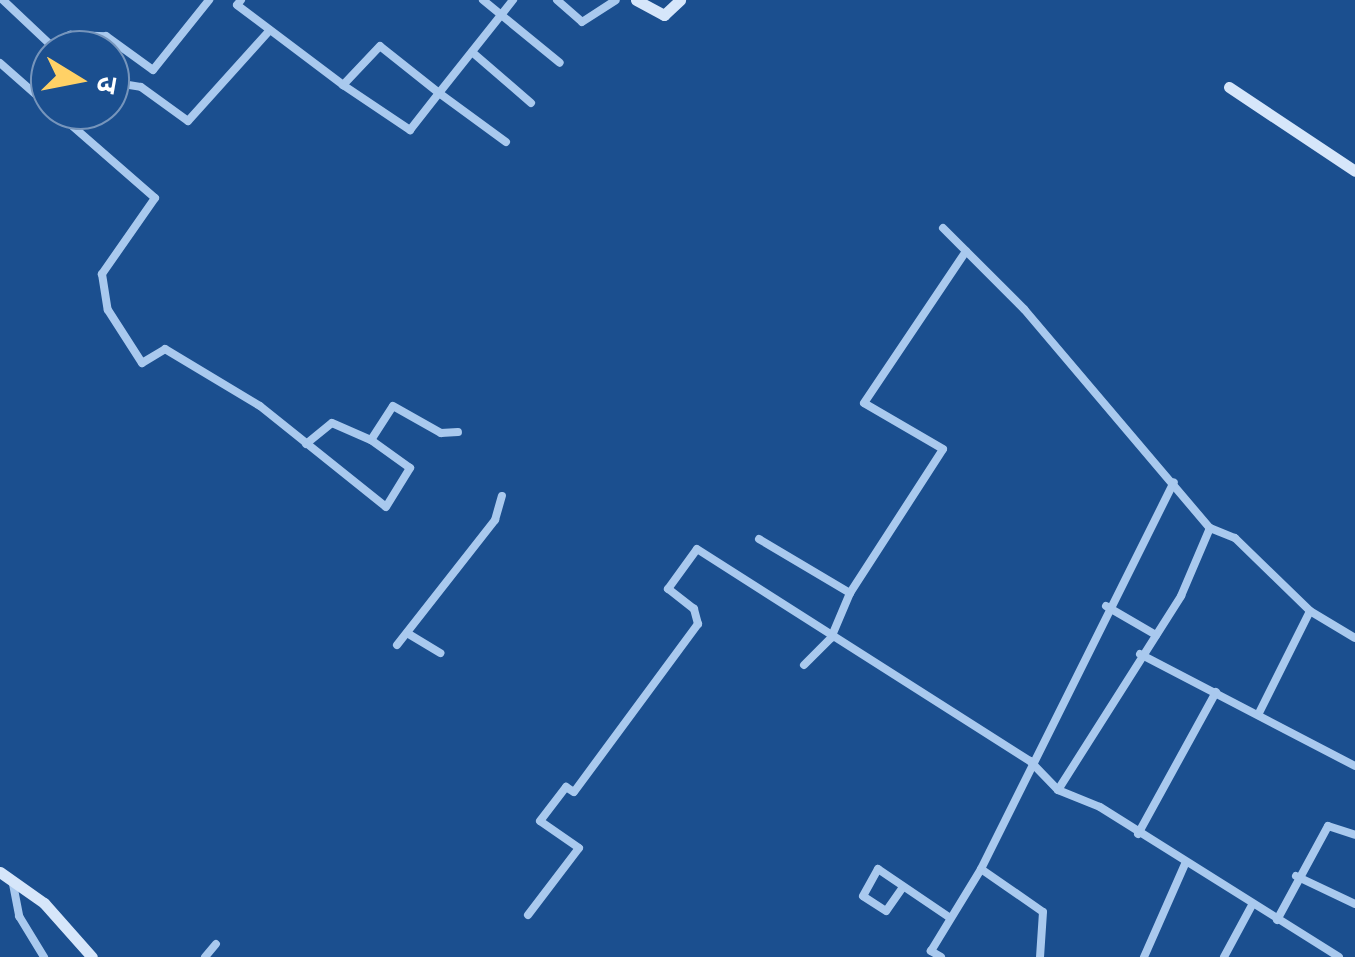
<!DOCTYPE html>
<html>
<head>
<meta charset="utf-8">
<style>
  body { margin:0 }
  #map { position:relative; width:1355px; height:957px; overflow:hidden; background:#1b4f8f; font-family:"PT Sans Narrow","Noto Sans Devanagari",sans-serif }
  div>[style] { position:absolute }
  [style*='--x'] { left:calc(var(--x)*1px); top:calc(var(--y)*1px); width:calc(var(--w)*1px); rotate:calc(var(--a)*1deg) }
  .street>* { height:8px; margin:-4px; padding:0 4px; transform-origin:4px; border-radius:4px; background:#a9c9ee }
  .secondary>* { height:11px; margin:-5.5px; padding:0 5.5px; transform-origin:5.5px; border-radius:5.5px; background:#d6e6fa }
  span { translate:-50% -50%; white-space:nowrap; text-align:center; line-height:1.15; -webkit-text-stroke:9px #1b4f8f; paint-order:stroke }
  .north { position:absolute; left:30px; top:30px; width:100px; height:100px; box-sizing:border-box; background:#1b4f8f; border:2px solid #7695bc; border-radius:50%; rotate:100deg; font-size:28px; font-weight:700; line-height:40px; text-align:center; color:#fff }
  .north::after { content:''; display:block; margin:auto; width:35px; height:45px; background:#ffd166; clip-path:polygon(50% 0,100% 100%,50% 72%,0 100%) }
</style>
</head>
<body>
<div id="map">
  <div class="street">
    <div style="--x:3;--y:0;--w:73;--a:43.3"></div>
    <div style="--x:56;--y:50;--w:21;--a:-47"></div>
    <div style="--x:70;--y:35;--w:36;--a:2"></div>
    <div style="--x:106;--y:36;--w:58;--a:35.9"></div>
    <div style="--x:153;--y:70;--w:90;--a:-51.3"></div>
    <div style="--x:241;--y:0;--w:6;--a:129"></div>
    <div style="--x:237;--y:5;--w:133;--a:37"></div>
    <div style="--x:483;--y:0;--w:99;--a:39.3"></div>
    <div style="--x:557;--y:0;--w:33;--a:41"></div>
    <div style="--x:582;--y:22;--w:40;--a:-32.9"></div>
    <div style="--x:472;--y:52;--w:78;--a:40.8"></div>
    <div style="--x:0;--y:63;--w:67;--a:41.3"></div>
    <div style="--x:110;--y:82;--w:31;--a:9"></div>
    <div style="--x:141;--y:87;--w:58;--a:35.9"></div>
    <div style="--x:188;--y:121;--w:122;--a:-48"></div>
    <div style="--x:54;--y:110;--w:134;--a:41.1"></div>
    <div style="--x:155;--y:198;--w:93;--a:124.9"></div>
    <div style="--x:102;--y:274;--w:36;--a:81"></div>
    <div style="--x:108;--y:310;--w:63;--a:57.3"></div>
    <div style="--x:142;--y:363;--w:27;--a:-31"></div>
    <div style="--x:165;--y:349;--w:111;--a:31"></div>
    <div style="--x:260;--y:406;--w:161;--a:38.7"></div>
    <div style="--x:386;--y:507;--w:46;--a:-58.4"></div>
    <div style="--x:410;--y:468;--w:48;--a:-144.3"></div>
    <div style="--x:371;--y:440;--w:40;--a:-57.1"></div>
    <div style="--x:393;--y:406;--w:55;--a:29.4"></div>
    <div style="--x:441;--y:433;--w:17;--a:-3"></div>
    <div style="--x:506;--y:142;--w:83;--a:-143.8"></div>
    <div style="--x:439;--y:93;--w:75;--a:-141.5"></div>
    <div style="--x:380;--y:46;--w:54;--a:133.5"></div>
    <div style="--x:343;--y:85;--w:81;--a:33.9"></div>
    <div style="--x:410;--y:130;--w:47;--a:-51.9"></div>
    <div style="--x:439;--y:93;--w:119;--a:-51.5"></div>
    <div style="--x:943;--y:228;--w:115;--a:45"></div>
    <div style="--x:1024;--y:309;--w:287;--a:49.7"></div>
    <div style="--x:1210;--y:528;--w:27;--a:22"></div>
    <div style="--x:1235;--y:538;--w:105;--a:44.2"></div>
    <div style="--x:1310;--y:611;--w:52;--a:31"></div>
    <div style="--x:306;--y:444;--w:33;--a:-39"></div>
    <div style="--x:332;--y:423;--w:43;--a:23.6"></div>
    <div style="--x:759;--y:539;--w:106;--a:30.7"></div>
    <div style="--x:1106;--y:606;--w:58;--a:30.1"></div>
    <div style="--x:407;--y:633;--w:39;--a:31"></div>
    <div style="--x:397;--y:645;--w:159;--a:-51.9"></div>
    <div style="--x:495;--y:520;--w:25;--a:-74"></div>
    <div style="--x:1140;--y:654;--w:242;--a:27.5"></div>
    <div style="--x:804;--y:665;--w:38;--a:-45"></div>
    <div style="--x:831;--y:638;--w:49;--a:-67.1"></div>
    <div style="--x:850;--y:593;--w:171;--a:-57.1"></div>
    <div style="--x:943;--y:449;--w:91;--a:-149.8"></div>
    <div style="--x:864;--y:403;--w:183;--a:-56.1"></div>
    <div style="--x:1259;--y:713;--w:114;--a:-63.4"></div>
    <div style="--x:1058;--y:790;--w:230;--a:-57.6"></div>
    <div style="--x:1181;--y:596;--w:74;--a:-66.9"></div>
    <div style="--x:1138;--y:834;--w:162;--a:-61.2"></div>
    <div style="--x:981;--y:869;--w:75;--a:34.7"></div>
    <div style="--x:1043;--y:912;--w:45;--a:93.8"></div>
    <div style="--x:1296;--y:876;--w:65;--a:25.4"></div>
    <div style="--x:13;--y:884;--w:33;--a:79"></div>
    <div style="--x:19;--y:916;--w:48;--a:58.6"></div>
    <div style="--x:903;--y:887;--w:29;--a:125"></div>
    <div style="--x:886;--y:911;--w:27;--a:-147"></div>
    <div style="--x:863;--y:896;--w:31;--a:-61"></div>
    <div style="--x:878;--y:869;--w:86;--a:34.1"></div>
    <div style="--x:528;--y:915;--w:84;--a:-52.7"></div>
    <div style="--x:579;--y:848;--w:47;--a:-145.3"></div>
    <div style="--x:540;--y:821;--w:43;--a:-52.6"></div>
    <div style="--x:566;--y:787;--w:9;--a:32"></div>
    <div style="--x:574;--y:792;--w:209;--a:-53.6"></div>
    <div style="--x:698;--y:624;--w:16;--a:-105"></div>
    <div style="--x:694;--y:609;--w:33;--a:-142"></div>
    <div style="--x:668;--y:589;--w:49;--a:-54.1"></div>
    <div style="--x:697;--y:549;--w:395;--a:32.5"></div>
    <div style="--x:1030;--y:761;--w:40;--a:46"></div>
    <div style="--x:1058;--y:790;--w:45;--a:22"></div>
    <div style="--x:1100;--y:807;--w:282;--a:32.1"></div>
    <div style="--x:1277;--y:920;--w:107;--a:-61.5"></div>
    <div style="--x:1328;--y:826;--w:28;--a:18"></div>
    <div style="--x:205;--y:957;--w:17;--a:-50"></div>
    <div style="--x:941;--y:957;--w:12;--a:-149"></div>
    <div style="--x:931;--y:951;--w:96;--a:-58.6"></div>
    <div style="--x:981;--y:869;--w:432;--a:-63.5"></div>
    <div style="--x:1144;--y:957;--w:102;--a:-66.2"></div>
    <div style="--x:1224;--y:957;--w:59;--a:-61.7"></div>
  </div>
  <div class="secondary">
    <div style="--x:636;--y:0;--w:32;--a:28"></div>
    <div style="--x:664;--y:15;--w:22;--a:-43"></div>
    <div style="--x:1229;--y:87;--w:151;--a:33.7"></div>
    <div style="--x:0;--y:872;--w:54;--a:35.2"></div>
    <div style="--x:44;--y:903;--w:72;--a:48.4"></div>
  </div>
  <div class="north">उ</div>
</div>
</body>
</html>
